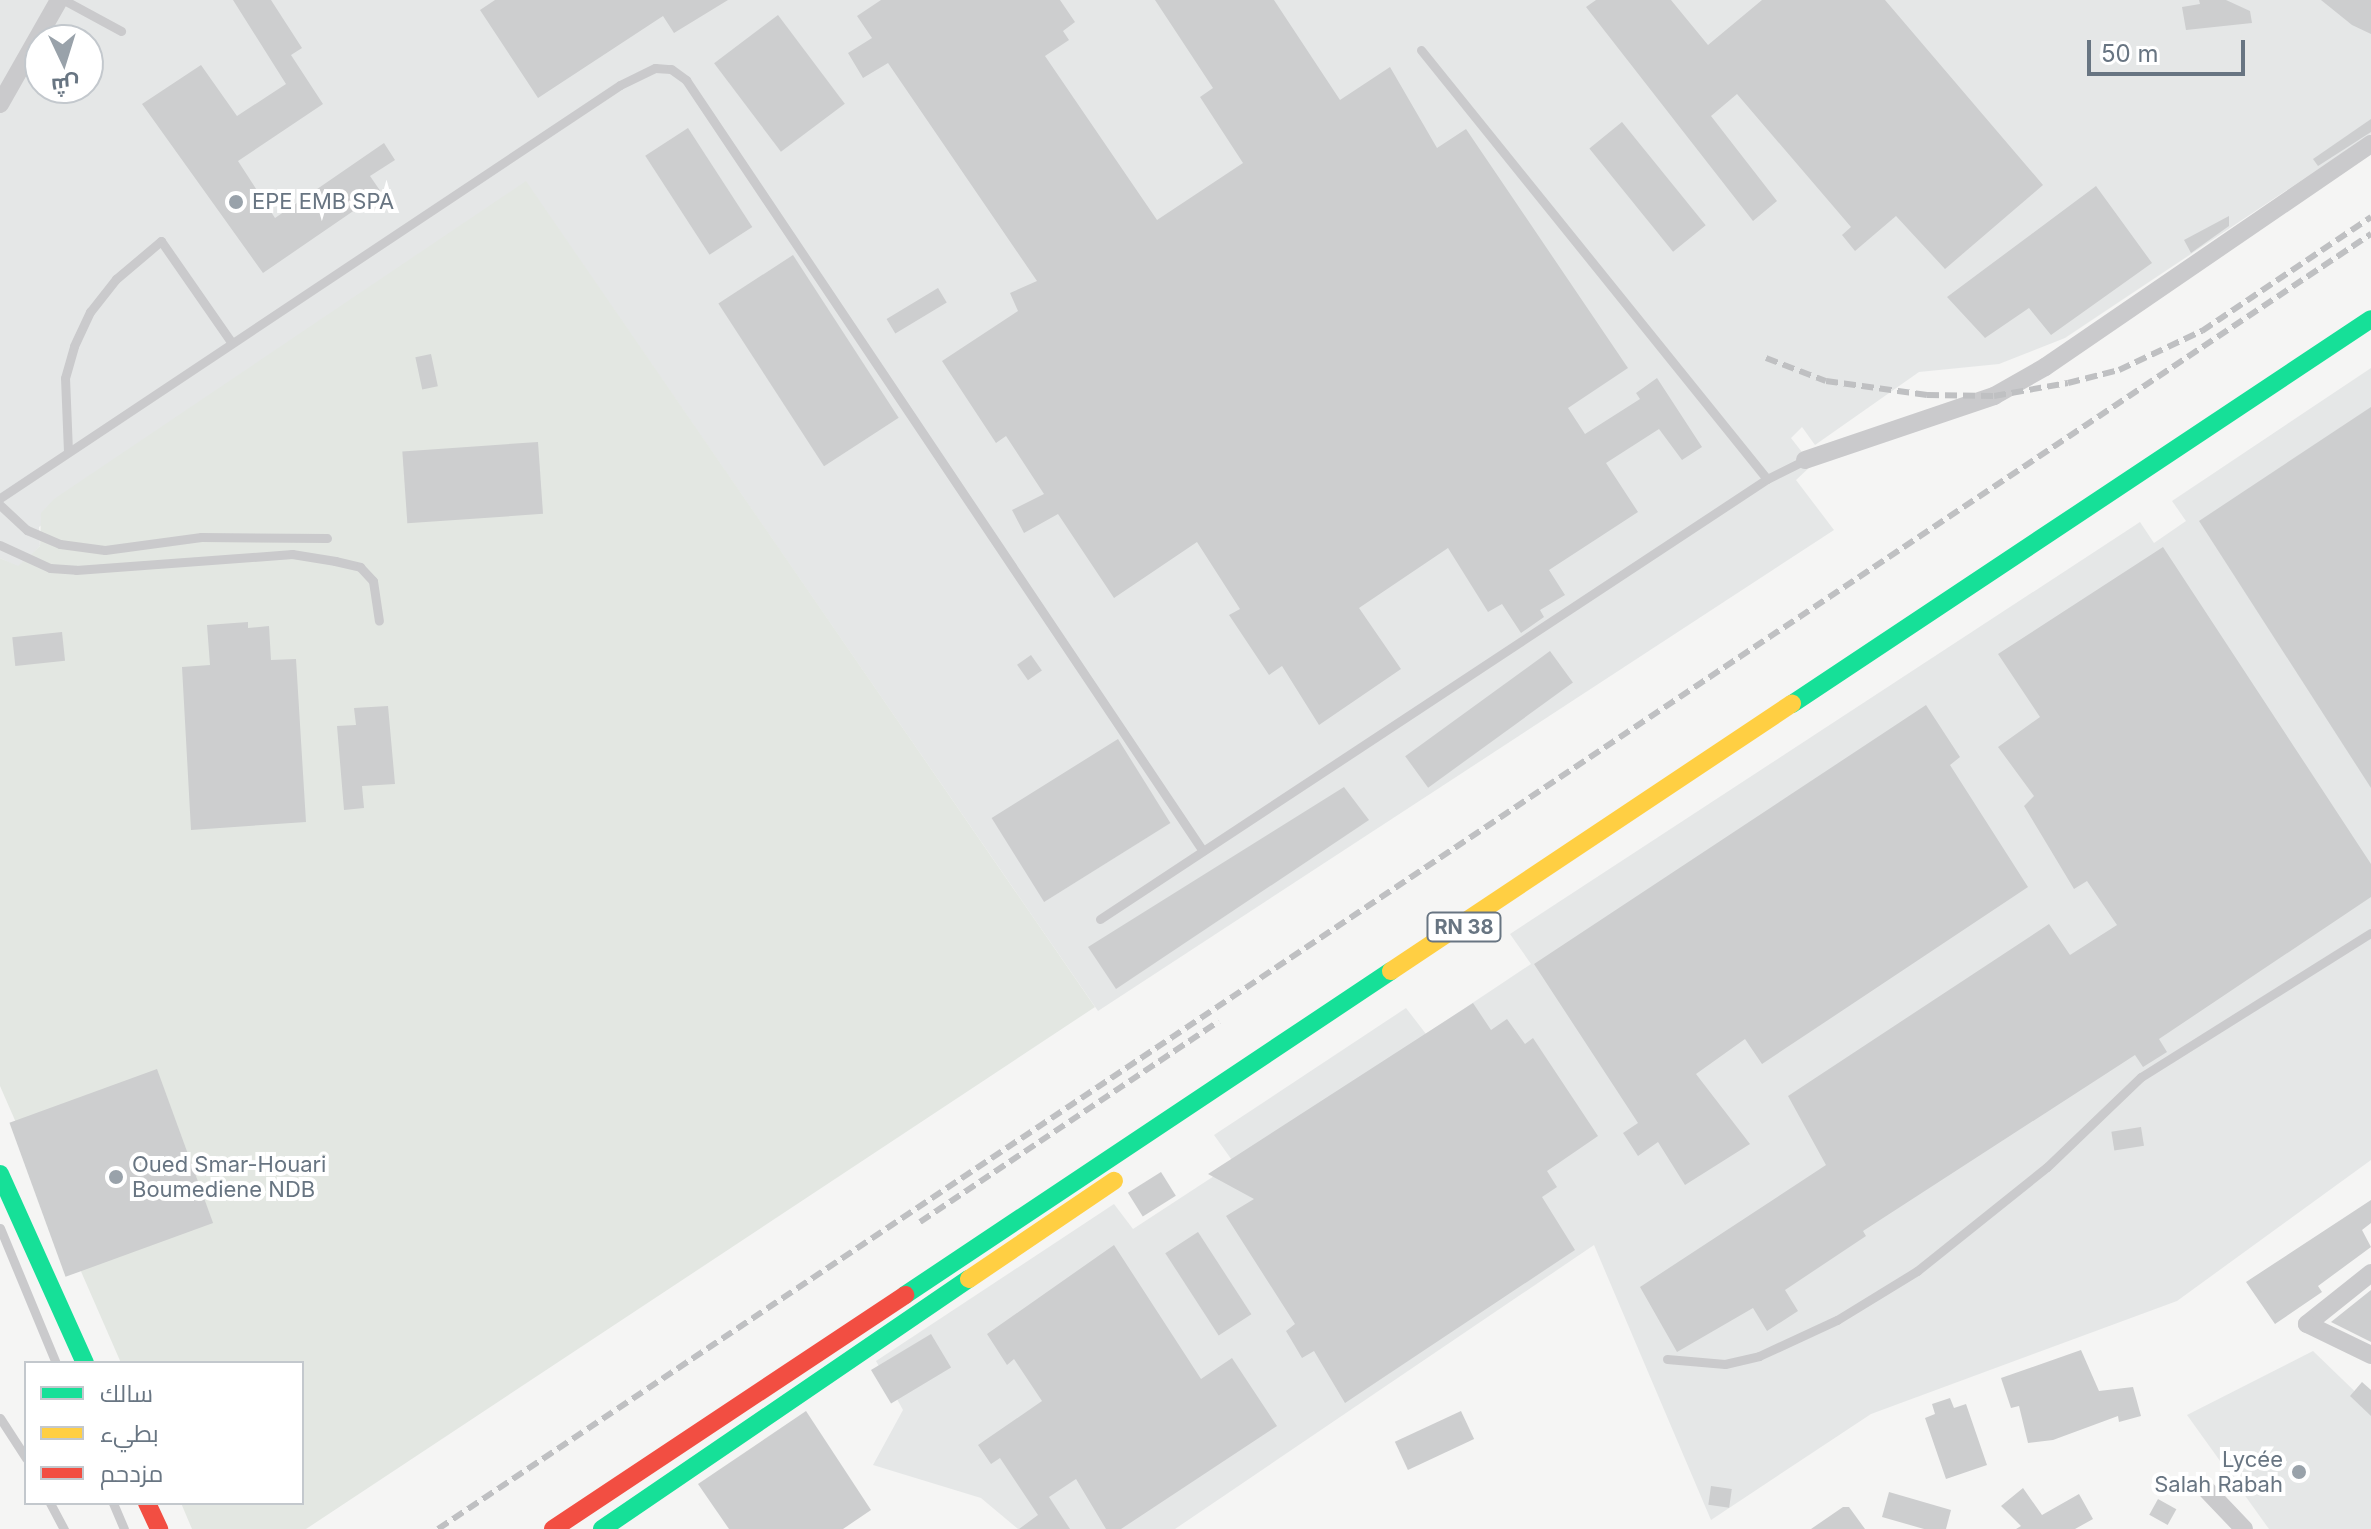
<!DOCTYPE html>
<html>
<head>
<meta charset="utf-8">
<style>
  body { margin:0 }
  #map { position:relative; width:2371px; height:1529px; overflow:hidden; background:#f5f5f4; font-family:Inter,Cairo,sans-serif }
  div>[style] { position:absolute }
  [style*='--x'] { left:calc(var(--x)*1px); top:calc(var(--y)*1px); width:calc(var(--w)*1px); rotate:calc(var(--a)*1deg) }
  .built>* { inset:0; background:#e5e7e7 }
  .green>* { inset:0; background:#e3e7e2 }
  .building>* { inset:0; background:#cdcecf; transform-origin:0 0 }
  .lane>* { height:9px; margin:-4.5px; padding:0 4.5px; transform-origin:4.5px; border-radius:4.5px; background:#cacacc }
  .street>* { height:18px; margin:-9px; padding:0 9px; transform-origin:9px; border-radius:9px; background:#cacacc }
  .fast>* { height:18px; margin:-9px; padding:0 9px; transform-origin:9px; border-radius:9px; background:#16e098 }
  .slow>* { height:18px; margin:-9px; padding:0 9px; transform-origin:9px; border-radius:9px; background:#ffcf43 }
  .jam>* { height:18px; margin:-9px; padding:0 9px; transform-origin:9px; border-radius:9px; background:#f24e42 }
  .rail>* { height:6px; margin-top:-3px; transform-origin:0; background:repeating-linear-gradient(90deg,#bfc0c2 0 12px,transparent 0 18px) }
  .dots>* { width:22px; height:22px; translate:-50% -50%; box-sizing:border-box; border:4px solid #fff; border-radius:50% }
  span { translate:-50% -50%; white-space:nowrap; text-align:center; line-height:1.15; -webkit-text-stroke:8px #fff; paint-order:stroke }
  .shield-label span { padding:2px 6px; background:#fff; border:2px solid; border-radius:6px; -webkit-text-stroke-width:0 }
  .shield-label { font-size:20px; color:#687582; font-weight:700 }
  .poi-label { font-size:22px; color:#687582 }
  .left { translate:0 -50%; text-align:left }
  .right { translate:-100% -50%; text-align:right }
  .legend { position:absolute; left:24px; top:1361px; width:280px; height:144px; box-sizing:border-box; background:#fff; border:2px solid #c3c8cd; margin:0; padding:10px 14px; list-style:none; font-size:24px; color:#687582 }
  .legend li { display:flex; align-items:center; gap:16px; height:40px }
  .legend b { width:40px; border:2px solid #c3c8cd }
  .north { position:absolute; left:24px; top:24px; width:80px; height:80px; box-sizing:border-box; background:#fff; border:2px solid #c3c8cd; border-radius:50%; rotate:176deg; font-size:22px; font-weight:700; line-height:32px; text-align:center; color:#687582 }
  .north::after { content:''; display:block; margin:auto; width:28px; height:36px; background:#99a2aa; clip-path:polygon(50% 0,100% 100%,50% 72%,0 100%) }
  .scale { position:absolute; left:2087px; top:40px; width:158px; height:36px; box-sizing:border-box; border:4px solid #687582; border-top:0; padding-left:10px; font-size:24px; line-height:28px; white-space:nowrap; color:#687582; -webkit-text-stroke:6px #fff; paint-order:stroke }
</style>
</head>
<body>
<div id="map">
  <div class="built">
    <div style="clip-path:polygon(evenodd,0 0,2371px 0,2371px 134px,2065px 338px,1999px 364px,1919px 372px,1815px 445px,1802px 427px,1791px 438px,1812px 465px,1796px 480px,1834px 530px,1098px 1011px,526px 182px,39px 527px,40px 546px,18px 567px,0 558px,0 0,40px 40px,88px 40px,88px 88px,40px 88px,40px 40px)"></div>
    <div style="clip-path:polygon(2371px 368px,2371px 1160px,2177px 1301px,1871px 1414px,1711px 1520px,1594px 1245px,1175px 1529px,1018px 1529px,981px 1498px,873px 1465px,903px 1410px,876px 1361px,1114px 1204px,1133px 1229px,1234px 1163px,1214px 1135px,1406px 1008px,1426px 1034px,1531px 964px,1510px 934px,2140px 522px,2154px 543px,2186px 521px,2172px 501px)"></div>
    <div style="clip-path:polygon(2313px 1351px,2371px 1407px,2371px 1529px,2269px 1529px,2187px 1415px)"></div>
  </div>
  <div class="green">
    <div style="clip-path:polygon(526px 181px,1095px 1007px,306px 1529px,192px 1529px,181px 1503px,302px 1503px,302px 1363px,121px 1363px,0 1086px,0 558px,18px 566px,40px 546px,41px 513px,54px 499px)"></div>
  </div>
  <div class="building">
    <div style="clip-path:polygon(233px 0,271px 0,302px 48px,291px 55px,323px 104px,238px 161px,275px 218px,384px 143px,395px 160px,370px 176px,381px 192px,263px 273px,142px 104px,201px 65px,237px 116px,286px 84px)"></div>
    <div style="clip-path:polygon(495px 0,728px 0,674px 33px,663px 16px,538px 98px,480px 10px)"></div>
    <div style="clip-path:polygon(881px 0,1060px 0,1075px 22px,1063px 31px,1069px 40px,1045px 56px,1157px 220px,1243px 163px,1200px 97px,1213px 88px,1155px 0,1274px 0,1340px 100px,1390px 67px,1437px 148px,1466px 129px,1628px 368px,1568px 408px,1585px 434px,1640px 399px,1636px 393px,1657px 378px,1702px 447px,1682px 460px,1659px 429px,1606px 463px,1638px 512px,1549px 570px,1565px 595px,1540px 610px,1544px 617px,1521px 633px,1502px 604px,1488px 612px,1448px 548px,1359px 608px,1401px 669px,1319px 725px,1282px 666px,1269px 675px,1229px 615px,1240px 609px,1197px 542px,1114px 598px,1058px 514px,1024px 533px,1012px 510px,1044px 494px,1006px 436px,996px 443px,942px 361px,1018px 311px,1010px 293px,1037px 281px,888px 63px,863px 78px,848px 53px,872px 38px,857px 16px)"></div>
    <div style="clip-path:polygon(1596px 0,1671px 0,1708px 45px,1762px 0,1885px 0,2043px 185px,1945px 269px,1896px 216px,1855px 251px,1842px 235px,1851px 227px,1737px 94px,1711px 116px,1777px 201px,1753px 221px,1586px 7px)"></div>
    <div style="clip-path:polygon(2199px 0,2226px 0,2250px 11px,2252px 23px,2186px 30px,2182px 7px,2200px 4px)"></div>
    <div style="clip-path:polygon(2321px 0,2371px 0,2371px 34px,2352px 25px)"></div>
    <div style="left:778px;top:15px;width:111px;height:80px;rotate:53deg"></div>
    <div style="clip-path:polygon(2371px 119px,2371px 132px,2318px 166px,2313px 159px)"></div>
    <div style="left:1622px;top:122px;width:133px;height:42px;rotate:51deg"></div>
    <div style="left:688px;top:128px;width:118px;height:51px;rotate:57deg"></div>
    <div style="clip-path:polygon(2096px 186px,2152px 263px,2051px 335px,2029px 308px,1985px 338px,1947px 297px)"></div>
    <div style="clip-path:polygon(2229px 216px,2229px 226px,2191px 253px,2184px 240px)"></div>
    <div style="left:793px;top:255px;width:194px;height:89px;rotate:57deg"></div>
    <div style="left:938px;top:288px;width:17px;height:60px;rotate:59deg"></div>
    <div style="left:431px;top:354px;width:33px;height:16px;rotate:78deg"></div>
    <div style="clip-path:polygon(2371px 407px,2371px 788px,2199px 521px)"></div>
    <div style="left:538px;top:442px;width:72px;height:136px;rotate:86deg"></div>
    <div style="clip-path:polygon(2163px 547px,2371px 864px,2371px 897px,2159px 1039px,2167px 1052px,2143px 1067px,2135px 1055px,1863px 1231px,1866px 1236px,1785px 1290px,1798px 1311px,1767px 1331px,1753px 1308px,1677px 1352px,1640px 1287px,1826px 1165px,1788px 1096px,2049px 924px,2070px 955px,2117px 925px,2087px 881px,2074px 889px,2024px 806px,2034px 796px,1998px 747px,2040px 717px,1998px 654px)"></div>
    <div style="clip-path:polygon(248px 622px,248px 628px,269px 626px,271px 660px,296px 659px,306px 822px,191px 830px,182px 667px,210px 665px,207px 625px)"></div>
    <div style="left:62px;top:632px;width:29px;height:50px;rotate:84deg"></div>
    <div style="left:1550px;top:651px;width:39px;height:179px;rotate:54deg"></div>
    <div style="left:1031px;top:655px;width:19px;height:17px;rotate:55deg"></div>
    <div style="clip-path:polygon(1926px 705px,1960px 757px,1950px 765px,2028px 887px,1762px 1064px,1745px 1039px,1696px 1074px,1750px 1144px,1685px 1185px,1658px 1142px,1638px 1156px,1623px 1133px,1638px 1123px,1534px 964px)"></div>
    <div style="clip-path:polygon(388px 706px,395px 784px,362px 786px,364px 808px,344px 810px,337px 726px,356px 725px,354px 708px)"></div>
    <div style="left:1118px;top:739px;width:99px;height:149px;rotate:58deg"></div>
    <div style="clip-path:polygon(1344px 787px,1369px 820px,1116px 989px,1088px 947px)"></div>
    <div style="clip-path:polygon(1473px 1003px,1491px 1030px,1507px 1019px,1525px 1044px,1533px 1038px,1598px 1136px,1547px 1171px,1557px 1187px,1542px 1197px,1575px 1250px,1345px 1403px,1314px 1351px,1302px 1358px,1286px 1331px,1295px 1324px,1226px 1216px,1254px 1199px,1208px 1174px)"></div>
    <div style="left:157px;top:1069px;width:164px;height:157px;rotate:70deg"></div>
    <div style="left:2141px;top:1127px;width:19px;height:30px;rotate:81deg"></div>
    <div style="left:1161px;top:1172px;width:28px;height:39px;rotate:58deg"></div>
    <div style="clip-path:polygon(2371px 1200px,2371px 1223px,2362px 1230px,2371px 1247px,2318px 1286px,2322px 1292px,2275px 1324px,2246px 1282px)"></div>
    <div style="left:1198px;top:1232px;width:98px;height:39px;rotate:57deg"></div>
    <div style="clip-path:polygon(1114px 1245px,1201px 1379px,1232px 1358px,1277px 1426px,1121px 1529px,1106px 1529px,1076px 1479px,1049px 1497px,1070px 1529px,1019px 1529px,1038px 1515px,1000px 1458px,991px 1464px,978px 1445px,1042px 1401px,1014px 1359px,1007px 1365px,987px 1334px)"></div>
    <div style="clip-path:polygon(2371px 1290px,2371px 1342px,2331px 1322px)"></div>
    <div style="left:931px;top:1334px;width:39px;height:70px;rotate:59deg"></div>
    <div style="clip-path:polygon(2081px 1350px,2099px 1391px,2133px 1387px,2141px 1416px,2119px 1422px,2118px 1416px,2053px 1440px,2028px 1443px,2019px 1406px,2011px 1408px,2001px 1378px)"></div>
    <div style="clip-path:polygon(2362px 1382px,2371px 1390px,2371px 1416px,2350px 1396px)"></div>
    <div style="clip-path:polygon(1950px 1398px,1954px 1408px,1966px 1404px,1987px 1465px,1946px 1479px,1925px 1418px,1935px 1414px,1932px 1404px)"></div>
    <div style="clip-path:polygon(806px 1411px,871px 1510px,843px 1529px,729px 1529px,698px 1484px)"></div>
    <div style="left:1461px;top:1411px;width:31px;height:73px;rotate:65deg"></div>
    <div style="left:1711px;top:1486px;width:21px;height:19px;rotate:8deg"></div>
    <div style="clip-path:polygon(2023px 1488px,2042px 1515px,2079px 1494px,2093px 1519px,2075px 1529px,2016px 1529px,2021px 1526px,2001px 1506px)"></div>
    <div style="clip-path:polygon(1889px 1492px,1951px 1510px,1946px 1529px,1924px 1529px,1882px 1517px)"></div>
    <div style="left:2158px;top:1499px;width:21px;height:18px;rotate:29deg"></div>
    <div style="clip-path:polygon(1843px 1507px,1849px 1507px,1865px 1529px,1811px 1529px)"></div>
  </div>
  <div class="lane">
    <div style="--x:64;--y:0;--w:65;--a:28.5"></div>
    <div style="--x:1421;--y:50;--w:551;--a:51.11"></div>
    <div style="--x:68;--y:452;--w:74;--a:-92.3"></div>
    <div style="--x:65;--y:378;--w:33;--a:-74"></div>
    <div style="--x:74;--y:346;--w:38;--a:-65"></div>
    <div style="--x:90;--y:312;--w:42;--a:-51.8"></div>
    <div style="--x:116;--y:279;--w:59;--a:-40.2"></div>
    <div style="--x:161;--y:241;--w:124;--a:55.2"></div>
    <div style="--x:0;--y:498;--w:745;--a:-33.67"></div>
    <div style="--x:620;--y:85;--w:39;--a:-26"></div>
    <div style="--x:655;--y:68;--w:16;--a:4"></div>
    <div style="--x:671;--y:69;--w:19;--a:36"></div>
    <div style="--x:686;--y:80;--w:928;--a:56.16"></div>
    <div style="--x:0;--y:505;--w:37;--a:43"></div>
    <div style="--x:27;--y:530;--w:36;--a:23"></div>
    <div style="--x:60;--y:544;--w:45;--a:7.6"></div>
    <div style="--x:105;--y:550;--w:97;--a:-7.7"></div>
    <div style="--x:201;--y:537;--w:126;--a:0.5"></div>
    <div style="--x:0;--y:545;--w:55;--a:24.7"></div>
    <div style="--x:50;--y:568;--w:26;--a:4"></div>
    <div style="--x:76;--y:570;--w:217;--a:-4.2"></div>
    <div style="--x:292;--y:554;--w:44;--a:9.2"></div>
    <div style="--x:335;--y:561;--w:26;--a:13"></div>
    <div style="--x:360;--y:567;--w:19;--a:47"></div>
    <div style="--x:373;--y:581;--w:40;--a:81.5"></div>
    <div style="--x:1100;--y:919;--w:799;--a:-33.41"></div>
    <div style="--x:1767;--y:479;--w:42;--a:-26.6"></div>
    <div style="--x:0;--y:1228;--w:146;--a:67.5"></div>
    <div style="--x:1667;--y:1359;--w:58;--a:4.9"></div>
    <div style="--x:1725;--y:1364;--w:35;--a:-13"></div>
    <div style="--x:1759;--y:1356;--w:86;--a:-24.8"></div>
    <div style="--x:1837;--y:1320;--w:94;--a:-31.5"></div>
    <div style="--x:1917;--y:1271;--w:166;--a:-38.7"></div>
    <div style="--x:2047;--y:1167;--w:130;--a:-43.8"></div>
    <div style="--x:2141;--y:1077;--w:271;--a:-32.1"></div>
    <div style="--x:0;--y:1418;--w:48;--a:57"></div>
    <div style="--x:50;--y:1503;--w:30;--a:62"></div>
    <div style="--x:113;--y:1503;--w:28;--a:67"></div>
  </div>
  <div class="street">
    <div style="--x:0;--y:104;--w:120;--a:-60.4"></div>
    <div style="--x:1805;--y:460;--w:200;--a:-18.7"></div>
    <div style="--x:1994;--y:396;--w:59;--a:-29.6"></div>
    <div style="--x:2045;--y:367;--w:395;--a:-34.4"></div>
    <div style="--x:2371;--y:1273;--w:82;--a:141.4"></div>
    <div style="--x:2307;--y:1324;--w:71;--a:25.8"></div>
    <div style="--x:2204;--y:1487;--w:58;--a:46.4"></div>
  </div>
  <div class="fast">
    <div style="--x:1792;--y:704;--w:695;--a:-33.62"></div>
    <div style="--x:0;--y:1174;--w:207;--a:65.8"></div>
    <div style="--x:905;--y:1295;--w:584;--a:-33.69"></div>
    <div style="--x:602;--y:1529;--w:444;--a:-34.3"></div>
  </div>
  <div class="slow">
    <div style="--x:1391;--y:971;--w:482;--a:-33.7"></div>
    <div style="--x:969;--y:1279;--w:175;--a:-34.1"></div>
  </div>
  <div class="jam">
    <div style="--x:147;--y:1503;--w:29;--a:65"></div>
    <div style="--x:553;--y:1529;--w:423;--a:-33.6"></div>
  </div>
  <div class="rail">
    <div style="--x:1766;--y:358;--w:64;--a:21"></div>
    <div style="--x:1826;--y:381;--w:102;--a:7.9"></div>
    <div style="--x:1927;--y:395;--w:67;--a:0.9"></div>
    <div style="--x:1994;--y:396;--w:75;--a:-10"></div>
    <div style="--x:2068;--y:383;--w:53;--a:-14.3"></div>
    <div style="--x:2119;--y:370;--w:92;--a:-25.2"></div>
    <div style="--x:2202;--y:331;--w:204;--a:-34"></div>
    <div style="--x:920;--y:1222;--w:360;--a:-33.9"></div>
    <div style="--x:438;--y:1529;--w:2327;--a:-33.82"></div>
  </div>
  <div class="dots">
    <div style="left:236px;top:202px;background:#99a2aa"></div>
    <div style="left:116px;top:1177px;background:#99a2aa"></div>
    <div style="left:2299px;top:1472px;background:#99a2aa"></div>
  </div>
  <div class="shield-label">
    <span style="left:1464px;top:927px">RN 38</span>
  </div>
  <div class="poi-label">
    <span class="left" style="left:252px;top:202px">EPE EMB SPA</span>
    <span class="left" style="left:132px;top:1177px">Oued Smar-Houari<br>Boumediene NDB</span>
    <span class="right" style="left:2283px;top:1472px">Lycée<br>Salah Rabah</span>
  </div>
  <ul class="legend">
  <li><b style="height:10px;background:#16e098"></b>سالك</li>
  <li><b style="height:10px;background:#ffcf43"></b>بطيء</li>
  <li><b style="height:10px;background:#f24e42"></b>مزدحم</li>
  </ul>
  <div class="north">ش</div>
  <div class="scale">50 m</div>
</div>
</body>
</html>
